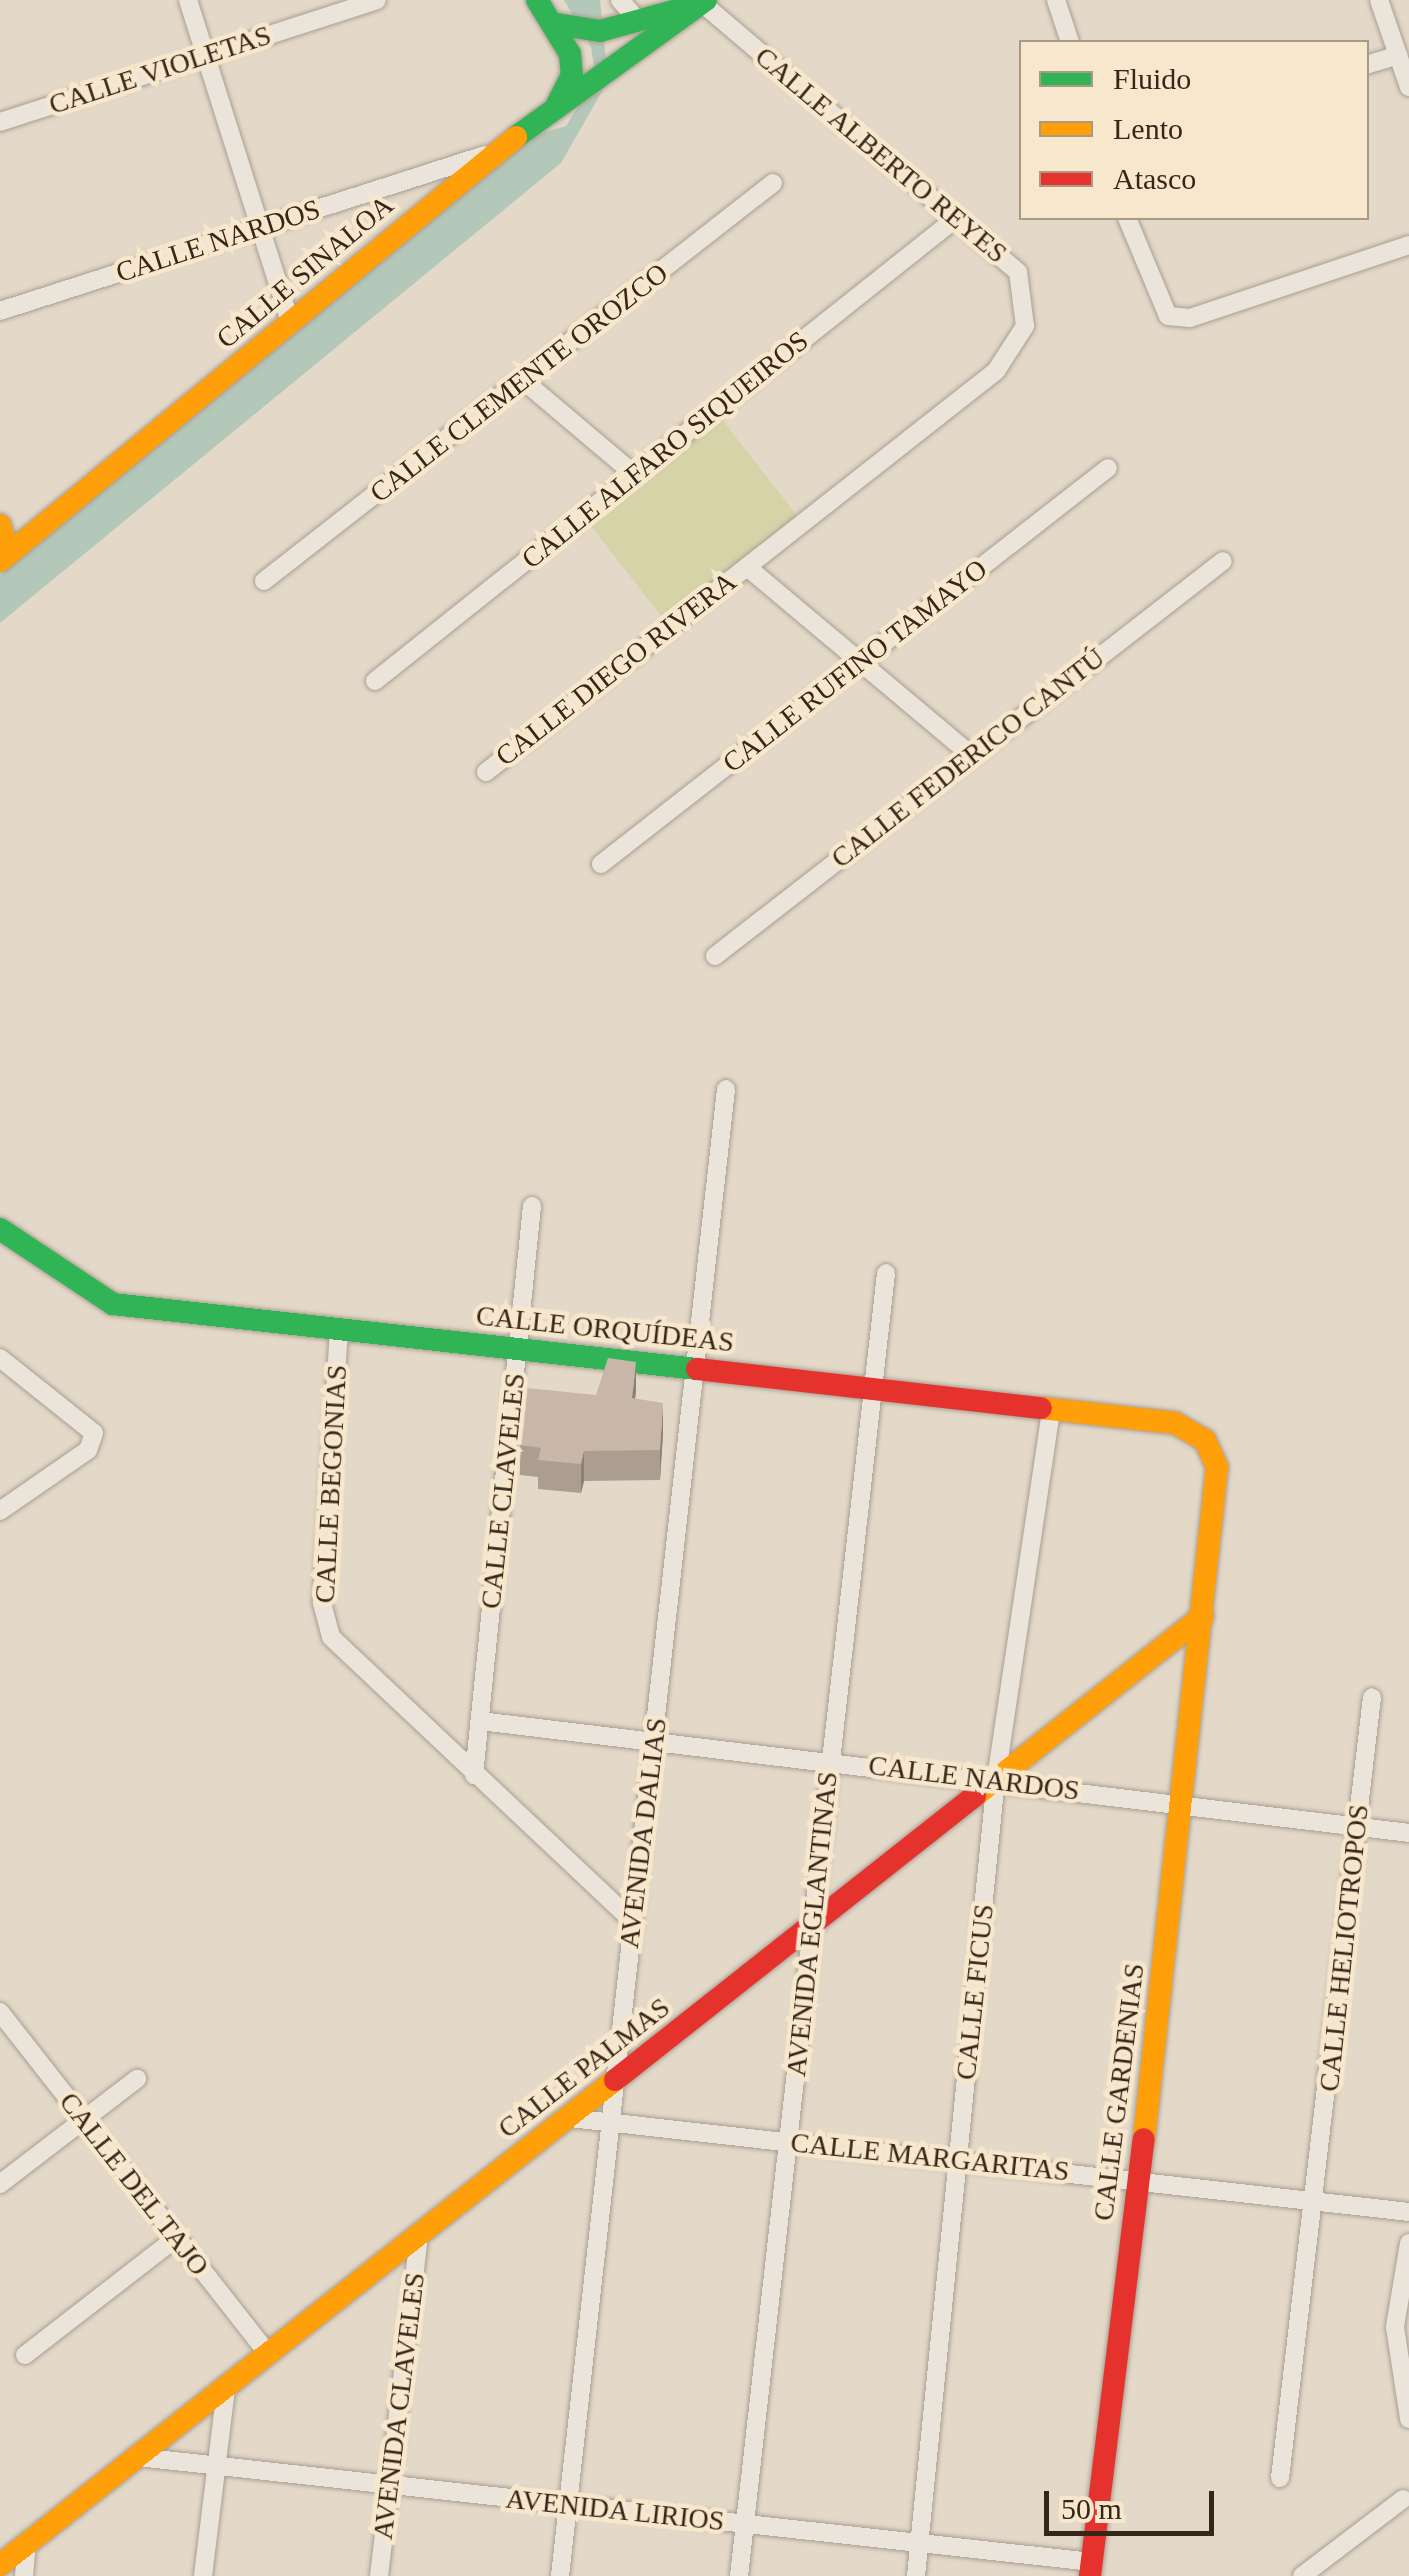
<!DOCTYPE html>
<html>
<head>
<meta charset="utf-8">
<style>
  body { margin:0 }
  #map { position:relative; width:1409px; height:2576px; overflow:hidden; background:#e4d9c8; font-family:Georgia,serif }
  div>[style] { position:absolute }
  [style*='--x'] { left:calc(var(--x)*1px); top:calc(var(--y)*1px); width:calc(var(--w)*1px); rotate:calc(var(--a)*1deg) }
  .green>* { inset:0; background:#d6d3a9; transform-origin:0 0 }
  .water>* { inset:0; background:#b4c8ba }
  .roads { filter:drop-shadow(0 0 2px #a89e92) drop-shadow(0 0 2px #a89e92) }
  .street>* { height:18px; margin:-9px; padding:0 9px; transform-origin:9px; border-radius:9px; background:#ebe4da }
  .fast>* { height:22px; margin:-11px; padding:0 11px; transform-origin:11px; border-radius:11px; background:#30b455 }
  .slow>* { height:22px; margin:-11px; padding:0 11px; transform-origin:11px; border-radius:11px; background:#ff9f0a }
  .jam>* { height:22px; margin:-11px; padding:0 11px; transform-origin:11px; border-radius:11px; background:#e5322d }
  .wall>* { inset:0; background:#ac9d91 }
  .shaded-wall>* { inset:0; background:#8c8076 }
  .building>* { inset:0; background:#c8b7a9 }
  span { translate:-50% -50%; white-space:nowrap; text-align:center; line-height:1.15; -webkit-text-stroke:9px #f7e7cc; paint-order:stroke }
  .street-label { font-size:28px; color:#36261a }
  .legend { position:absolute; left:1019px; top:40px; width:350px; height:180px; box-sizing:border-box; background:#f7e7cc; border:2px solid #aa9a85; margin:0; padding:12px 18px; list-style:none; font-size:30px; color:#36261a }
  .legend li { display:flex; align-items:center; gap:20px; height:50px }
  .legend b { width:50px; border:2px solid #aa9a85 }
  .scale { position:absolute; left:1044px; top:2491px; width:170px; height:45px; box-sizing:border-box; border:5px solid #36261a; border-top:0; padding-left:12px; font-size:30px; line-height:35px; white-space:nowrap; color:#36261a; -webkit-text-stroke:8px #f7e7cc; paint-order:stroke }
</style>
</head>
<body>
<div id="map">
  <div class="green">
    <div style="left:717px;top:413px;width:135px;height:169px;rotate:52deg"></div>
  </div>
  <div class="water">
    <div style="clip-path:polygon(564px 0,600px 0,608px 81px,561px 163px,0 623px,0 575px,535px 135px,566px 126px,596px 78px,591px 47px)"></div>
  </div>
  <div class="roads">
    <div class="street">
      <div style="--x:188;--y:0;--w:340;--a:72.4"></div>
      <div style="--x:620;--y:0;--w:28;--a:49"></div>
      <div style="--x:1056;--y:0;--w:44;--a:71.6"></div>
      <div style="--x:1379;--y:0;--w:92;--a:71"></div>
      <div style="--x:1366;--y:65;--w:34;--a:-17"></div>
      <div style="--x:0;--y:122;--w:396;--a:-17.9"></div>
      <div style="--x:1127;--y:218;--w:106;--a:67.3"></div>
      <div style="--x:1168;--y:316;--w:22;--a:5"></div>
      <div style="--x:1190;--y:318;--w:231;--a:-18.4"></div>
      <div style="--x:0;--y:311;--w:509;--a:-17.83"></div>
      <div style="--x:525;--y:382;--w:143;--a:40.2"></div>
      <div style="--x:747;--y:567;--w:291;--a:40"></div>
      <div style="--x:264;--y:581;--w:646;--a:-38.02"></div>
      <div style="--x:375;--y:681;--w:742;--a:-38.54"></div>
      <div style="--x:486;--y:772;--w:649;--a:-38.18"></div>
      <div style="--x:996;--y:371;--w:54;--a:-57.2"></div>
      <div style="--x:1025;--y:326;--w:54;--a:-97.4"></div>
      <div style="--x:1018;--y:272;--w:415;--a:-139.6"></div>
      <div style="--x:601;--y:864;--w:643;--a:-37.99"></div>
      <div style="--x:715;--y:956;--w:643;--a:-37.87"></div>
      <div style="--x:339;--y:1329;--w:275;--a:93.6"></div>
      <div style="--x:322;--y:1603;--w:35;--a:75"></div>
      <div style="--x:331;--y:1637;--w:415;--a:43.3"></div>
      <div style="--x:0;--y:1358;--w:120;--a:38.6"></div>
      <div style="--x:94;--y:1433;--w:18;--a:109"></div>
      <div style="--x:88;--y:1450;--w:107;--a:145.3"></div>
      <div style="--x:480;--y:1721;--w:936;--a:6.87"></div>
      <div style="--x:474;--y:1775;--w:572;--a:-84.18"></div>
      <div style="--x:0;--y:2012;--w:436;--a:51.9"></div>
      <div style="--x:570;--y:2118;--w:844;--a:6.39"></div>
      <div style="--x:0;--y:2184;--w:173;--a:-37.5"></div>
      <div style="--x:1409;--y:2243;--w:85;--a:99.5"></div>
      <div style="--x:1395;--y:2327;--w:93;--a:81.3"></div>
      <div style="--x:25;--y:2355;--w:192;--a:-37.8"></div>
      <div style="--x:138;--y:2457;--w:960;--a:6.28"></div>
      <div style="--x:1280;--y:2478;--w:786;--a:-83.28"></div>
      <div style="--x:24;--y:2576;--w:32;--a:-85"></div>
      <div style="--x:203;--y:2576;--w:189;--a:-83"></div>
      <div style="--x:379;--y:2576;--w:341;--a:-83.3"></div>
      <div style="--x:560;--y:2576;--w:1496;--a:-83.63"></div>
      <div style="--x:739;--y:2576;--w:1311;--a:-83.56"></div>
      <div style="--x:916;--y:2576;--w:801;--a:-84.27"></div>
      <div style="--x:996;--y:1779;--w:374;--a:-81.5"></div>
      <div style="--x:1302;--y:2576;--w:127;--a:-37.3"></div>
    </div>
    <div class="fast">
      <div style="--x:537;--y:0;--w:63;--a:58.6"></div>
      <div style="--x:570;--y:54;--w:21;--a:85"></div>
      <div style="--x:572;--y:75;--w:38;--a:117"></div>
      <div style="--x:557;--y:24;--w:44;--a:9.2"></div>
      <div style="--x:600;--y:31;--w:91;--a:-15.3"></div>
      <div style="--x:516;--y:137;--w:234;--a:-35.8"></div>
      <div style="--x:0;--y:1229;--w:136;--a:33.6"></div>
      <div style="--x:113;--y:1304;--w:588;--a:6.35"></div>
    </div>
    <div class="slow">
      <div style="--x:0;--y:525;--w:30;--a:73"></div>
      <div style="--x:0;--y:561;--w:668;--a:-39.41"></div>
      <div style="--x:1041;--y:1408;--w:135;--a:6.4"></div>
      <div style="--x:1175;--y:1423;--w:34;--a:30"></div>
      <div style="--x:1205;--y:1440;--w:30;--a:66"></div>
      <div style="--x:1217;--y:1467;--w:676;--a:96.2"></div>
      <div style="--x:975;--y:1796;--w:290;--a:-38.3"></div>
      <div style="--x:0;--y:2565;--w:783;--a:-38.26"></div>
    </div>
    <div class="jam">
      <div style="--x:697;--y:1369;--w:346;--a:6.5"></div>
      <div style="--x:615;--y:2080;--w:459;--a:-38.3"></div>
      <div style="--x:1090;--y:2576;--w:440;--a:-83"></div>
    </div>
  </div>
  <div class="wall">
    <div style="clip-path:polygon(636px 1391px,635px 1398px,663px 1433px,660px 1480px,584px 1481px,581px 1493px,538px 1489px,538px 1477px,520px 1475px,520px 1445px,596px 1395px)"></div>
  </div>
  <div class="shaded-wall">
    <div style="clip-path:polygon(636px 1362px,636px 1391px,632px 1427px,632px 1398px)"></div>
    <div style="clip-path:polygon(663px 1403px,663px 1433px,660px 1480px,660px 1450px)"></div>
    <div style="clip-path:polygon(584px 1451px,584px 1481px,581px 1493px,581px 1464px)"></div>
  </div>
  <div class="building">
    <div style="clip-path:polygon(608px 1358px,636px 1362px,632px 1398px,663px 1403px,660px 1450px,584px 1451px,581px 1464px,538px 1460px,541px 1448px,520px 1445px,527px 1388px,596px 1395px)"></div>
  </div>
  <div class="street-label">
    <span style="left:160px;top:70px;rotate:-18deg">CALLE VIOLETAS</span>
    <span style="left:881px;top:155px;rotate:40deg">CALLE ALBERTO REYES</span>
    <span style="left:218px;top:241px;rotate:-18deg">CALLE NARDOS</span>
    <span style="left:305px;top:272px;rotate:-40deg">CALLE SINALOA</span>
    <span style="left:519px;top:383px;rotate:-38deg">CALLE CLEMENTE OROZCO</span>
    <span style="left:665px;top:450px;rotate:-39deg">CALLE ALFARO SIQUEIROS</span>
    <span style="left:855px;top:666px;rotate:-38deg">CALLE RUFINO TAMAYO</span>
    <span style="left:616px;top:669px;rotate:-38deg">CALLE DIEGO RIVERA</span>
    <span style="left:968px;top:758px;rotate:-38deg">CALLE FEDERICO CANTÚ</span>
    <span style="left:605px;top:1329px;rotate:6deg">CALLE ORQUÍDEAS</span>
    <span style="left:331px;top:1484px;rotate:-87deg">CALLE BEGONIAS</span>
    <span style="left:503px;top:1491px;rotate:-84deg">CALLE CLAVELES</span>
    <span style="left:974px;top:1778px;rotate:7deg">CALLE NARDOS</span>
    <span style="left:643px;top:1833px;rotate:-83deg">AVENIDA DALIAS</span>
    <span style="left:812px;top:1924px;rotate:-84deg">AVENIDA EGLANTINAS</span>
    <span style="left:1344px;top:1948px;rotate:-84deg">CALLE HELIOTROPOS</span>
    <span style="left:975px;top:1992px;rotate:-84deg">CALLE FICUS</span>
    <span style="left:584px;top:2068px;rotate:-38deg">CALLE PALMAS</span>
    <span style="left:1119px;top:2092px;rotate:-83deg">CALLE GARDENIAS</span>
    <span style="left:930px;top:2157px;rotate:6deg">CALLE MARGARITAS</span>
    <span style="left:134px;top:2184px;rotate:52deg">CALLE DEL TAJO</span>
    <span style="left:399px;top:2406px;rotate:-83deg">AVENIDA CLAVELES</span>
    <span style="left:615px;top:2510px;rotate:6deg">AVENIDA LIRIOS</span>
  </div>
  <ul class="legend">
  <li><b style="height:12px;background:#30b455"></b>Fluido</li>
  <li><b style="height:12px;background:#ff9f0a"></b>Lento</li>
  <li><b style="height:12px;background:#e5322d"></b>Atasco</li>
  </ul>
  <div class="scale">50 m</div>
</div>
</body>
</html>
